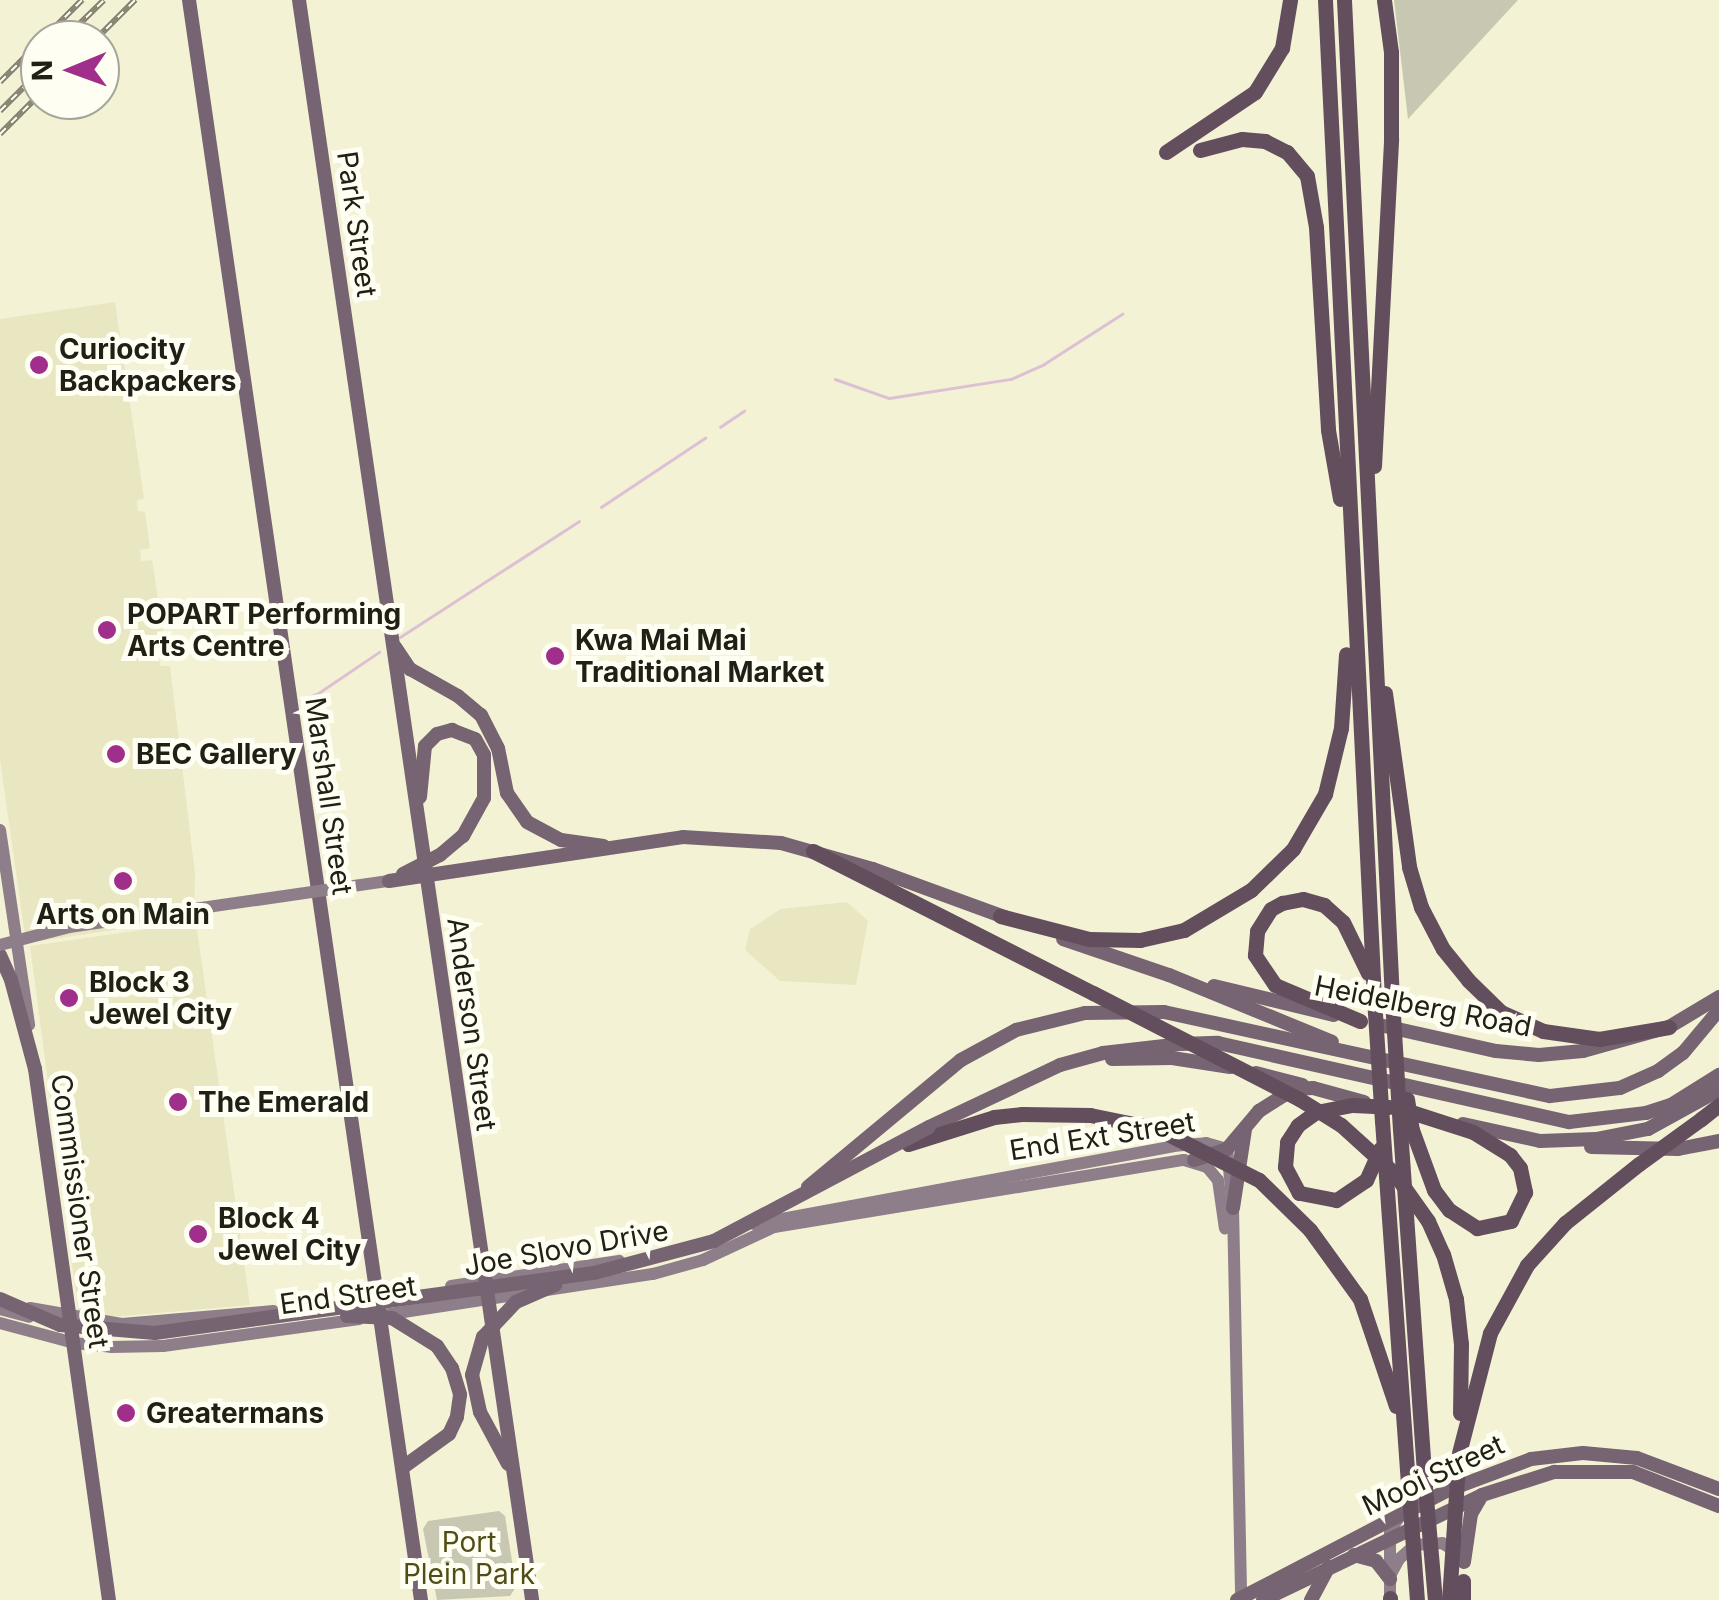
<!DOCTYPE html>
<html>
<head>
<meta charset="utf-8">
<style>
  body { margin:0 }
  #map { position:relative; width:1719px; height:1600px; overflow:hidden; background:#f4f2d5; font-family:Inter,sans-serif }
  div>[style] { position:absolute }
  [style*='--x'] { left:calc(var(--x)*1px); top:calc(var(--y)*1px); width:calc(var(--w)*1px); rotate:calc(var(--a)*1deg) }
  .built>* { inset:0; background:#e9e7c2 }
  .green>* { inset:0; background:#c8c7b2 }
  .stream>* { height:2.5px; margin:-1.25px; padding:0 1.25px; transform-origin:1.25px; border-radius:1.25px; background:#ddc0d4 }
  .secondary>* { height:12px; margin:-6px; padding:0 6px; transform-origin:6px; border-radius:6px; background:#8e7e8a }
  .primary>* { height:14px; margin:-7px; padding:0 7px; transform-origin:7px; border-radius:7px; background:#776472 }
  .highway>* { height:15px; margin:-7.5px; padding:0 7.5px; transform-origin:7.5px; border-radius:7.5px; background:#634e5d }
  .rail>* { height:6px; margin-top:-3px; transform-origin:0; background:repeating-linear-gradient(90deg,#fffef3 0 8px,#81806d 0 16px); box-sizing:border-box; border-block:2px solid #81806d }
  .secondary-bridge>* { height:12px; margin:-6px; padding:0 6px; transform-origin:6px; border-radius:6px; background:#8e7e8a }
  .primary-bridge>* { height:14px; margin:-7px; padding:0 7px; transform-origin:7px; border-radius:7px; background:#776472 }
  .highway-bridge>* { height:15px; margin:-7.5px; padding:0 7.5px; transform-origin:7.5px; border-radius:7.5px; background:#634e5d }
  .dots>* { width:28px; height:28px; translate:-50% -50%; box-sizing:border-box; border:5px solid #fffef3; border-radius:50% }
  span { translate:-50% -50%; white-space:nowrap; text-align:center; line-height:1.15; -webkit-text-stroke:10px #fffef3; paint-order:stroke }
  .street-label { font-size:28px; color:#212016 }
  .poi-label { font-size:28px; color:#212016; font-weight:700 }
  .left { translate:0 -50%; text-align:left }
  .park-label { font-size:28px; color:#514d17 }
  .north { position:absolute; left:20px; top:20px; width:100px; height:100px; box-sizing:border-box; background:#fffef3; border:2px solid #a6a59b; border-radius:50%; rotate:269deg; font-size:28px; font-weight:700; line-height:40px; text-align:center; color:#212016 }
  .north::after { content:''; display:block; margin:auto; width:35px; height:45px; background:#a02f8b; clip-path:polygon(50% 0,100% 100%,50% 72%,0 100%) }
</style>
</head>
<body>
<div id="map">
  <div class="built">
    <div style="clip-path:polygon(115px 302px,144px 498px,137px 501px,138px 511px,145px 512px,150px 548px,140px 550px,141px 561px,152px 560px,166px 651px,159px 655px,160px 666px,170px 666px,195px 873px,194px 918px,26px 943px,0 760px,0 319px)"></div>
    <div style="clip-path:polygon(847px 902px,868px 921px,856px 985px,780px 981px,745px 950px,750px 929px,781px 909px)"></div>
    <div style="clip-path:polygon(196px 922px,250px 1305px,112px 1317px,78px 1310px,30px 946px)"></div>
  </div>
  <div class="green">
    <div style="clip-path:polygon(1394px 0,1518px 0,1408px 119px)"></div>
    <div style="clip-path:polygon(499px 1511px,505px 1516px,516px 1587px,510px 1596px,437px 1600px,423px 1529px,428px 1521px)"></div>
  </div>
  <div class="stream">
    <div style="--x:835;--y:379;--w:57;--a:19.4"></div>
    <div style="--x:889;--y:398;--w:123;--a:-8.9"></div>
    <div style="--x:1011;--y:379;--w:36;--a:-24"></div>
    <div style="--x:1044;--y:364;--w:93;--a:-32.7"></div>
    <div style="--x:720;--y:427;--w:29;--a:-34"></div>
    <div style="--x:601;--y:507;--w:125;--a:-33.6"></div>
    <div style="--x:400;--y:637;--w:213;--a:-32.9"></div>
    <div style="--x:301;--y:700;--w:17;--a:-21"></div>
    <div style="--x:317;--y:694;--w:75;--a:-34.1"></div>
  </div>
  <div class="secondary">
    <div style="--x:0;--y:830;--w:197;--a:81.5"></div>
    <div style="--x:754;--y:1224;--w:426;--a:-10.5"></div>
    <div style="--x:1173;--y:1146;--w:33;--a:-5"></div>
    <div style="--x:1206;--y:1143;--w:22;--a:16"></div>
    <div style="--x:1227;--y:1149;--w:59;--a:84.2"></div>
    <div style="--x:1233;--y:1208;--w:392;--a:88.8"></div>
    <div style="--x:451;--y:1286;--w:170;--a:-8.5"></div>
    <div style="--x:30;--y:1308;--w:93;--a:9.9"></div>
    <div style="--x:122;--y:1324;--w:152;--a:-4.9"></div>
    <div style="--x:0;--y:1309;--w:30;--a:15"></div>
    <div style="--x:384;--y:1315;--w:272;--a:-8.7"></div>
    <div style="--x:653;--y:1274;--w:52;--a:-15.6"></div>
    <div style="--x:703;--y:1260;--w:78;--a:-24.9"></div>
    <div style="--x:774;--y:1227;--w:415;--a:-9.3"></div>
    <div style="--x:1184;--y:1160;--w:24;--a:17"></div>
    <div style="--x:1207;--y:1167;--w:17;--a:50"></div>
    <div style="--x:1218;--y:1180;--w:49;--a:81.9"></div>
    <div style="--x:0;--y:1323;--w:77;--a:15.1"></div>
    <div style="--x:74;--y:1343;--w:37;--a:6"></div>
    <div style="--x:111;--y:1347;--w:52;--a:-1.1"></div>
    <div style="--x:163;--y:1346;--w:198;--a:-7.8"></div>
    <div style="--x:1390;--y:1576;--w:19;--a:-62"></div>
    <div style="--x:1399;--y:1559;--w:21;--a:-41"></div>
    <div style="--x:1415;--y:1545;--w:27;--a:-4"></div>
    <div style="--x:1442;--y:1543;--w:17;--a:31"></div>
    <div style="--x:1390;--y:1600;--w:70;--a:-90"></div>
    <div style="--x:1390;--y:1530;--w:17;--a:-54"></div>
  </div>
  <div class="primary">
    <div style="--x:189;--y:0;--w:1617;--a:81.75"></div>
    <div style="--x:299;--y:0;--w:1617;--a:81.71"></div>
    <div style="--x:395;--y:647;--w:27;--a:56"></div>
    <div style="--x:410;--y:669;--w:55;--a:29.4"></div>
    <div style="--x:458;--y:696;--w:30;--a:40"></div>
    <div style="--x:481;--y:715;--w:37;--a:63"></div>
    <div style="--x:498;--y:748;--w:46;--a:78.7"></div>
    <div style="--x:507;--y:793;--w:35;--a:55"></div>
    <div style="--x:527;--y:822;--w:38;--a:28"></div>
    <div style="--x:561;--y:840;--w:43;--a:7.9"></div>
    <div style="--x:420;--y:797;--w:51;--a:-84.4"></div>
    <div style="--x:425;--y:746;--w:17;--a:-45"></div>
    <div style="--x:437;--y:734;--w:16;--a:-15"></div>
    <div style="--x:683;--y:837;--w:98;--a:3.5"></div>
    <div style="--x:781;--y:843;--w:96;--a:15.8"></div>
    <div style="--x:873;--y:869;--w:146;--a:20.1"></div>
    <div style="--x:1063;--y:939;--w:112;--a:18.8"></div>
    <div style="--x:1169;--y:975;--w:176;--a:22.3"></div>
    <div style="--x:0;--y:955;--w:27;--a:66"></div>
    <div style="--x:11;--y:980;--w:92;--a:74.9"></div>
    <div style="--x:35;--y:1069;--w:536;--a:82.07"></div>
    <div style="--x:1214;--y:986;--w:123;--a:13.6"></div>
    <div style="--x:1384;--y:1026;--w:115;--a:12.6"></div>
    <div style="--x:1496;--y:1051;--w:43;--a:5.3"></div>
    <div style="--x:1539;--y:1055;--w:44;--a:-5.2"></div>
    <div style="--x:1583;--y:1051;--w:89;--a:-15.6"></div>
    <div style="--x:1669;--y:1027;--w:58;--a:-31"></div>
    <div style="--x:1112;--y:1059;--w:60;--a:-1"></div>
    <div style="--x:1172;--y:1058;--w:59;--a:8.8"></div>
    <div style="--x:1256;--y:1073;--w:48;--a:14.6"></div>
    <div style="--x:1463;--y:1124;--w:79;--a:12.4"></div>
    <div style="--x:1540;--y:1141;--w:56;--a:-2"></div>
    <div style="--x:1596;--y:1139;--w:53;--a:-10.9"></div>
    <div style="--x:1648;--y:1129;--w:81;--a:-28.8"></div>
    <div style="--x:929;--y:1127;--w:145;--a:-25.3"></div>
    <div style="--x:1060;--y:1065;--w:45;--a:-15.6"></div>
    <div style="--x:1103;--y:1053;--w:79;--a:-6.6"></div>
    <div style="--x:1181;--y:1044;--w:37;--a:-2"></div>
    <div style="--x:1218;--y:1043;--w:360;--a:12.7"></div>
    <div style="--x:1569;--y:1122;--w:78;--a:-6.7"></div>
    <div style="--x:1646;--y:1113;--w:26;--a:-18"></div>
    <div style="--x:1671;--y:1105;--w:57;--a:-32"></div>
    <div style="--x:1591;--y:1147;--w:87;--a:1.3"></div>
    <div style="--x:1678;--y:1149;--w:42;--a:-11"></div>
    <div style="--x:1194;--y:1160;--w:35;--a:-18"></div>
    <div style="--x:1227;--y:1149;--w:50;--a:-49.9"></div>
    <div style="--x:1259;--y:1111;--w:41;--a:-32.2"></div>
    <div style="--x:1294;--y:1089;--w:19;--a:-3"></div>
    <div style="--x:1313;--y:1088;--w:53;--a:15.4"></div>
    <div style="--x:808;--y:1187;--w:199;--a:-39.7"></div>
    <div style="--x:961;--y:1060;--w:63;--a:-28.6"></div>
    <div style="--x:1016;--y:1030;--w:71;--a:-13.8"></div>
    <div style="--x:1085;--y:1013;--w:79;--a:-0.7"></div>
    <div style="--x:1164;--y:1012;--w:395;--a:12.3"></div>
    <div style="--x:1550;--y:1096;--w:70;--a:-6.5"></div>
    <div style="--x:1620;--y:1088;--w:42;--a:-24.1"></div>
    <div style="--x:1658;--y:1071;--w:31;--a:-36"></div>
    <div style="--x:1683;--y:1053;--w:56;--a:-50.1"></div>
    <div style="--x:1233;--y:1208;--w:79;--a:-81.3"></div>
    <div style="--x:480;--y:1412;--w:59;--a:61.7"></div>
    <div style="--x:402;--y:1468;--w:58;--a:-35.9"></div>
    <div style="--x:1354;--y:1555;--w:23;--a:15"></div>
    <div style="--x:1376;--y:1561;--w:23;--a:52"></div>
    <div style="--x:1464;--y:1562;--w:49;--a:-81.7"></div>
    <div style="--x:1471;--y:1514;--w:22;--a:-60"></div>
    <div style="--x:1237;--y:1600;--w:236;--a:-27.5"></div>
    <div style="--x:1446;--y:1491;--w:91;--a:-20.6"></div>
    <div style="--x:1531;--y:1459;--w:52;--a:-6.6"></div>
    <div style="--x:1583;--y:1453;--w:54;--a:5.3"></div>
    <div style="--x:1637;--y:1458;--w:88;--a:20.7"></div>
    <div style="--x:1263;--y:1600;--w:243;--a:-25.6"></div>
    <div style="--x:1482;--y:1495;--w:76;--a:-17.7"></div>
    <div style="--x:1554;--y:1472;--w:79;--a:0"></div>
    <div style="--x:1633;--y:1472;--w:92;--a:21.6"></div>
    <div style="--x:1311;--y:1600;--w:38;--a:-62"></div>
  </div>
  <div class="highway">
    <div style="--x:1325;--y:0;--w:999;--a:87.19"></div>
    <div style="--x:1344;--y:0;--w:1000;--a:87.25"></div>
    <div style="--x:1200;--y:150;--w:43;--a:-14.7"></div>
    <div style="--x:1242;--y:139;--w:23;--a:5"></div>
    <div style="--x:1265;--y:141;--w:25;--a:27"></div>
    <div style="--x:1287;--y:152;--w:31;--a:50"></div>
    <div style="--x:1307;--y:176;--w:52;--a:80"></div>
    <div style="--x:1316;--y:227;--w:203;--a:86.6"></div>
    <div style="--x:1328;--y:430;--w:70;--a:80.1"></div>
    <div style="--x:1166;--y:152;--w:107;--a:-34"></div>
    <div style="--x:1255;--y:92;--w:52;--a:-58.5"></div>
    <div style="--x:1282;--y:48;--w:49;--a:-80.5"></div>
    <div style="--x:1374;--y:466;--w:328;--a:-87"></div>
    <div style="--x:1391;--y:138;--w:86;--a:-90"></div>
    <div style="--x:1391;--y:52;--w:52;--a:-97.7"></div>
    <div style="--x:1385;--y:693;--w:176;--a:82.1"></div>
    <div style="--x:1409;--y:867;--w:42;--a:73.3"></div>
    <div style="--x:1421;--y:907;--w:47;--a:62.4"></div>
    <div style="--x:1443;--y:949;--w:40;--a:51"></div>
    <div style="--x:1468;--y:980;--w:46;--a:44.1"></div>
    <div style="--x:1501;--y:1012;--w:46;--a:24.3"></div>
    <div style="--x:1543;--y:1031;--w:57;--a:8.1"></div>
    <div style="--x:1599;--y:1039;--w:71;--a:-9.7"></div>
    <div style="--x:813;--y:851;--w:314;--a:26.9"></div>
    <div style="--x:1000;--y:916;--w:92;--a:14.5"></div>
    <div style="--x:1089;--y:939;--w:51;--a:1.1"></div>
    <div style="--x:1140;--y:940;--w:45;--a:-12.8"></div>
    <div style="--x:1184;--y:930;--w:78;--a:-30.8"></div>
    <div style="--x:1251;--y:890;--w:59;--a:-44.3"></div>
    <div style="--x:1293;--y:849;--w:64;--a:-59.8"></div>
    <div style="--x:1325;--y:794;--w:68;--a:-76.4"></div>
    <div style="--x:1341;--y:728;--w:74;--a:-86.1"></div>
    <div style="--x:1360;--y:1021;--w:92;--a:-157"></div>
    <div style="--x:1275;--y:985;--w:36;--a:-124"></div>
    <div style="--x:1255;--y:955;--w:24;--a:-85"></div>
    <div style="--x:1257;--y:931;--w:26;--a:-58"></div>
    <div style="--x:1271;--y:909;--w:13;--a:-29"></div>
    <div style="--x:1282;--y:903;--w:21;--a:-11"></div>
    <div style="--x:1303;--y:899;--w:22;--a:16"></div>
    <div style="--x:1324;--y:905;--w:25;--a:42"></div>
    <div style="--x:1343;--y:922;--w:57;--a:63.9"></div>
    <div style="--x:1411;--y:1112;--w:65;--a:17.9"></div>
    <div style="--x:1473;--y:1132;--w:44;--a:31.9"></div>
    <div style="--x:1510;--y:1155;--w:16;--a:52"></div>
    <div style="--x:1520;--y:1168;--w:25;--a:78"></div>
    <div style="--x:1525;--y:1192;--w:32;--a:116"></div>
    <div style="--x:1511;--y:1221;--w:35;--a:168"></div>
    <div style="--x:1477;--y:1228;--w:33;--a:-147"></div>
    <div style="--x:1449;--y:1210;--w:25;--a:-127"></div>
    <div style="--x:1434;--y:1190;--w:64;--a:-110.1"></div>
    <div style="--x:1701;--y:1119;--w:23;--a:-38"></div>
    <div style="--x:1382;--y:1121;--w:361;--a:85.9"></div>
    <div style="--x:1400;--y:1129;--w:347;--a:86"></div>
    <div style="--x:908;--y:1144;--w:90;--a:-17.4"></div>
    <div style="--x:994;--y:1117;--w:28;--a:-6"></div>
    <div style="--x:1022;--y:1114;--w:68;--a:0.8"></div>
    <div style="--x:1090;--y:1115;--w:69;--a:11.6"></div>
    <div style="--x:1380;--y:1149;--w:34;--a:114"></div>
    <div style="--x:1366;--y:1180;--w:36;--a:146"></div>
    <div style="--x:1336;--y:1200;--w:38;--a:-169"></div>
    <div style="--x:1299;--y:1193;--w:30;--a:-118"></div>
    <div style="--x:1285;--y:1167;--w:25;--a:-85"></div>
    <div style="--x:1287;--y:1142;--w:20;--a:-57"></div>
    <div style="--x:1298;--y:1125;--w:22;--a:-36"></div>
    <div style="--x:1316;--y:1112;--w:38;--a:-11"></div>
    <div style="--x:1353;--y:1105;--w:36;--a:3"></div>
    <div style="--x:1259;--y:1180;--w:71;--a:44.4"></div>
    <div style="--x:1310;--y:1230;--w:85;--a:54.1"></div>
    <div style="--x:1360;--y:1299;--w:113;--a:71.4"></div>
    <div style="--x:1443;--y:1254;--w:47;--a:73.9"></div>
    <div style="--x:1456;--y:1299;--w:45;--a:83.7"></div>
    <div style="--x:1461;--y:1344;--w:69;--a:90.8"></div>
    <div style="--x:1459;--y:1453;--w:124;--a:-75.5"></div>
    <div style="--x:1490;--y:1333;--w:77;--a:-61.4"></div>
    <div style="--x:1527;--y:1265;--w:57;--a:-47.9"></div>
    <div style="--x:1565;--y:1223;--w:95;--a:-38.6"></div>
    <div style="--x:1390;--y:1598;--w:2;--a:90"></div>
    <div style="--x:1463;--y:1600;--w:19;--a:-90"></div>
  </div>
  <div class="rail">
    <div style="--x:42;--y:40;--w:57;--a:-45"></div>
    <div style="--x:63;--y:40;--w:57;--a:-44.3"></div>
    <div style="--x:95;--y:40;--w:57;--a:-45"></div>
    <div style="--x:0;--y:82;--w:57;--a:-45"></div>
    <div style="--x:0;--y:111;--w:57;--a:-45"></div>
    <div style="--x:0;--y:134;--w:57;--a:-45"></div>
  </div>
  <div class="secondary-bridge">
    <div style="--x:0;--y:945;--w:71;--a:-14.6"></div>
    <div style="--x:69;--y:927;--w:323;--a:-8.2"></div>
  </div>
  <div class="primary-bridge">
    <div style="--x:403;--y:874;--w:42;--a:-27.2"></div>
    <div style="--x:440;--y:855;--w:30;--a:-40"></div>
    <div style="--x:463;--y:836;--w:43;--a:-61.1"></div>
    <div style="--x:484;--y:798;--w:43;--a:-90"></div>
    <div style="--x:484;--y:755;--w:18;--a:-119"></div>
    <div style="--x:475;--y:739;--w:25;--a:-159"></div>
    <div style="--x:389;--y:881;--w:297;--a:-8.5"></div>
    <div style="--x:0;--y:1299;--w:65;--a:23.4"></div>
    <div style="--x:60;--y:1325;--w:95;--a:4.8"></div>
    <div style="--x:155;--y:1333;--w:443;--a:-7.8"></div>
    <div style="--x:594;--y:1273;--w:124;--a:-14.9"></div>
    <div style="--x:714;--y:1241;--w:243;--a:-27.9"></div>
    <div style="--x:347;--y:1316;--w:45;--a:2.5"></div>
    <div style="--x:392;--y:1318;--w:53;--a:31.9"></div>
    <div style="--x:437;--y:1346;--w:27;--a:56"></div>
    <div style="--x:452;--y:1368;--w:28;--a:73"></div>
    <div style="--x:460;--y:1395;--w:22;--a:98"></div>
    <div style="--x:457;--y:1417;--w:19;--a:115"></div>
    <div style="--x:480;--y:1412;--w:38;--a:-102"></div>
    <div style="--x:472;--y:1375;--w:40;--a:-74"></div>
    <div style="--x:483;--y:1337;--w:48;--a:-46.7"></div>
    <div style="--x:516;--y:1302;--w:43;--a:-23.6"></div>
  </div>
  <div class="highway-bridge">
    <div style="--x:1093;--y:993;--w:232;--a:27.2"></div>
    <div style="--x:1299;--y:1099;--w:49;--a:31.8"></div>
    <div style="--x:1341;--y:1125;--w:72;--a:42.2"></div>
    <div style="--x:1394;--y:1173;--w:59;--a:54.7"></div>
    <div style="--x:1428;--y:1221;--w:36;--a:66"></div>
    <div style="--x:1374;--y:998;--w:123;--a:86.3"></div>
    <div style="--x:1392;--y:999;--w:130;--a:86.5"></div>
    <div style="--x:1407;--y:1099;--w:31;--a:81"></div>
    <div style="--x:1158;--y:1129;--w:113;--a:26.8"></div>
    <div style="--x:1639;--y:1164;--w:77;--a:-36"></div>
    <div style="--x:1424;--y:1475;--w:125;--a:85"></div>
    <div style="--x:1408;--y:1481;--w:119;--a:85.7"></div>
    <div style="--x:1449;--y:1600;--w:134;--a:-86.2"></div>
  </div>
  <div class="dots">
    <div style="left:39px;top:365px;background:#a02f8b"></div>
    <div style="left:107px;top:630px;background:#a02f8b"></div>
    <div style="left:555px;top:656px;background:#a02f8b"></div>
    <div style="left:116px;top:754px;background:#a02f8b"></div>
    <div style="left:123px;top:881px;background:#a02f8b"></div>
    <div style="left:69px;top:998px;background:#a02f8b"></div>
    <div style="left:178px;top:1102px;background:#a02f8b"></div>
    <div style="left:198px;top:1234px;background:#a02f8b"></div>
    <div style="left:126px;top:1413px;background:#a02f8b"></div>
  </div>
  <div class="street-label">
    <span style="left:357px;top:224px;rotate:82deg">Park Street</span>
    <span style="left:329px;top:796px;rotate:82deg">Marshall Street</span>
    <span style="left:1423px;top:1006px;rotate:11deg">Heidelberg Road</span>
    <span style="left:472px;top:1024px;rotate:82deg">Anderson Street</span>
    <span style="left:1102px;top:1136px;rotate:-9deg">End Ext Street</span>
    <span style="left:80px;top:1211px;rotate:82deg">Commissioner Street</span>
    <span style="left:566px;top:1248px;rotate:-10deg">Joe Slovo Drive</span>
    <span style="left:348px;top:1295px;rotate:-8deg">End Street</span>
    <span style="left:1433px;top:1475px;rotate:-25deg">Mooi Street</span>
  </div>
  <div class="poi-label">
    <span class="left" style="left:59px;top:365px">Curiocity<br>Backpackers</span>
    <span class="left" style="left:127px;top:630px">POPART Performing<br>Arts Centre</span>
    <span class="left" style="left:575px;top:656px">Kwa Mai Mai<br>Traditional Market</span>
    <span class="left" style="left:136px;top:754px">BEC Gallery</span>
    <span style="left:123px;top:914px">Arts on Main</span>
    <span class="left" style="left:89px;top:998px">Block 3<br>Jewel City</span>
    <span class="left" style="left:198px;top:1102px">The Emerald</span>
    <span class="left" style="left:218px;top:1234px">Block 4<br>Jewel City</span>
    <span class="left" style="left:146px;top:1413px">Greatermans</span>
  </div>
  <div class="park-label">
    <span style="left:469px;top:1558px">Port<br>Plein Park</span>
  </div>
  <div class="north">N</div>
</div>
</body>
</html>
